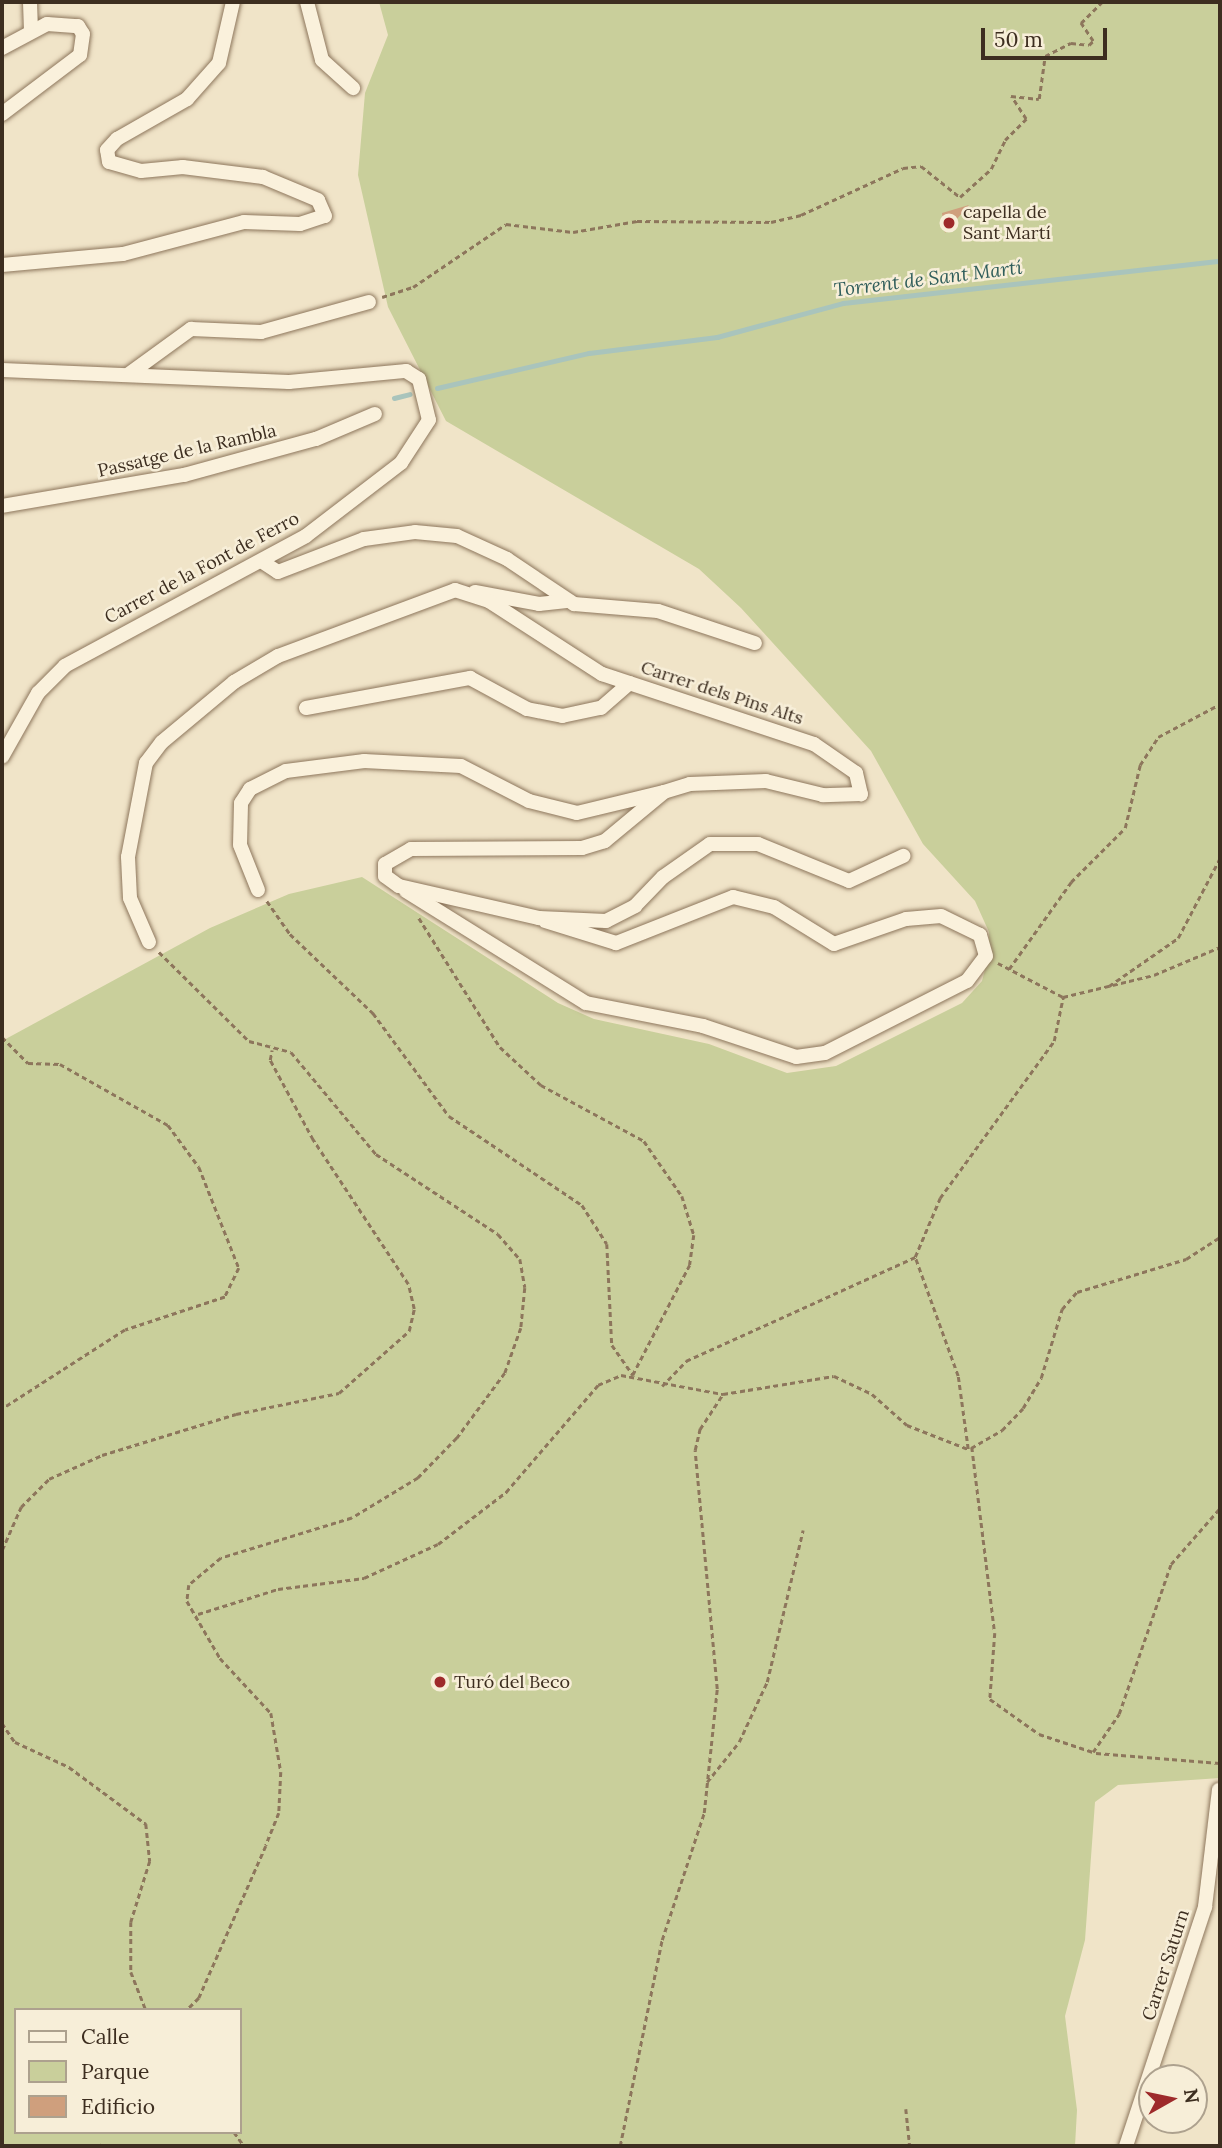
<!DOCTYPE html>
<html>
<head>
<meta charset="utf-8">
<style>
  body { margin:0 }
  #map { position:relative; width:1222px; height:2148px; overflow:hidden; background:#f0e4c8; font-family:Lora,serif }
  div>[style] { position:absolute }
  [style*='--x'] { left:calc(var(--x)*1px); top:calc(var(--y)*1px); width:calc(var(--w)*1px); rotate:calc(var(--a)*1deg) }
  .green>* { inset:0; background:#c9cf9b }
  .stream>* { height:5px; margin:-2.5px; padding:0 2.5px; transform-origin:2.5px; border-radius:2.5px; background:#a9c4bc }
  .building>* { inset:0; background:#cf9f7d }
  .path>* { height:2.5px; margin-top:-1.25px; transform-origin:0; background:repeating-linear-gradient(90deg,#8d765c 0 5px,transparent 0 8.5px) }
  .roads { filter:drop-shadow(0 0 2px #8d765c) drop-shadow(0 0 2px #8d765c) }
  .minor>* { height:14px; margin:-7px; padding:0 7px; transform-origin:7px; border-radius:7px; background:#faf1dc }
  .dots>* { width:19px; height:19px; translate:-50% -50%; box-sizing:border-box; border:4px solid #f7eed8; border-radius:50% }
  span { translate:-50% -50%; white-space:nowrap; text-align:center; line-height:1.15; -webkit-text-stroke:5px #f7eed8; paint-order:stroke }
  .poi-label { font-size:18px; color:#3d2e20 }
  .left { translate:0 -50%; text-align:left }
  .street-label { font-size:18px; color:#3d2e20 }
  .water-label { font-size:19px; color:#2f5d5a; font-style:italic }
  .frame { position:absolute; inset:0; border:4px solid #3d2e20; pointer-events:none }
  .legend { position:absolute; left:14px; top:2008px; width:228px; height:126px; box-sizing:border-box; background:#f7eed8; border:2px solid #ada18e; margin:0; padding:9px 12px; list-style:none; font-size:21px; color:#3d2e20 }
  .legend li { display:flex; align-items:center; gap:14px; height:35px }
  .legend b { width:35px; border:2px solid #ada18e }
  .north { position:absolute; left:1138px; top:2064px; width:70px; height:70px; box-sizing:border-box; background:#f7eed8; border:2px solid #ada18e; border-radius:50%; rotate:81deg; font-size:19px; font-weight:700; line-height:28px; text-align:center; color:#3d2e20 }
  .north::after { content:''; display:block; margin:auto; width:24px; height:32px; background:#9e2a2b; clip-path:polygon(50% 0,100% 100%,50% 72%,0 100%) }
  .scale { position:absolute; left:981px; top:28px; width:126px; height:32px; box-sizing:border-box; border:4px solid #3d2e20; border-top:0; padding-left:9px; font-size:21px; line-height:24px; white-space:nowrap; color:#3d2e20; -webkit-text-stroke:5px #f7eed8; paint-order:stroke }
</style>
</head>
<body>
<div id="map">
  <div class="green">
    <div style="clip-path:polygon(evenodd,379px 2px,1220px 2px,1220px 1778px,1118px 1785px,1095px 1802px,1085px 1940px,1065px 2016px,1077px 2110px,1075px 2146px,2px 2146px,2px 1041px,210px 928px,289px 894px,362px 877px,558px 1003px,594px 1019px,709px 1044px,787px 1073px,836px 1066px,962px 1003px,982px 981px,988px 958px,989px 932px,975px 901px,923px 844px,871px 751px,741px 608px,699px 569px,446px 421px,388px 307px,358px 175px,365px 93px,388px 35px,379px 2px,16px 2010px,240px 2010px,240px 2132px,16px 2132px,16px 2010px)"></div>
  </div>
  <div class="stream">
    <div style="--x:437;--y:388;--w:156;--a:-13"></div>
    <div style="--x:589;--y:353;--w:129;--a:-7.1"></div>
    <div style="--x:717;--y:337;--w:131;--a:-15.1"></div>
    <div style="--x:843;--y:303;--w:379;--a:-6.4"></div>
    <div style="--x:394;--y:398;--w:16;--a:-14"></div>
  </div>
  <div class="building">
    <div style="clip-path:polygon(969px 205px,945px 233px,942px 213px)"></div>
  </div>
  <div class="path">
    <div style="--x:382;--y:297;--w:33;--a:-18"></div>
    <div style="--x:413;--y:287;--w:112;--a:-34.1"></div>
    <div style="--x:506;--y:224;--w:67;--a:6.8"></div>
    <div style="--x:573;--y:232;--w:65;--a:-9.8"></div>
    <div style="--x:637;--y:221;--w:134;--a:0.4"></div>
    <div style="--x:771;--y:222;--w:31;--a:-13"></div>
    <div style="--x:801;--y:215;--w:112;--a:-24.7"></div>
    <div style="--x:903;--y:168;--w:18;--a:-6"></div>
    <div style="--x:921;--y:166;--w:50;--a:38.5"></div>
    <div style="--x:960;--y:197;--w:42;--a:-42.1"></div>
    <div style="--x:991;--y:169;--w:32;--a:-64"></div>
    <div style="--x:1005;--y:140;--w:30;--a:-45"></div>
    <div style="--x:1026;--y:119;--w:27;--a:-123"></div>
    <div style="--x:1011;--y:96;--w:28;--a:6"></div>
    <div style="--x:1039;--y:99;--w:43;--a:-82.1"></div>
    <div style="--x:1045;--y:56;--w:29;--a:-27"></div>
    <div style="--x:1071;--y:43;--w:18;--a:6"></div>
    <div style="--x:1089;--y:45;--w:6;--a:-45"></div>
    <div style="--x:1093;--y:41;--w:22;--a:-124"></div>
    <div style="--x:1081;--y:23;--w:30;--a:-45"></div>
    <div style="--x:267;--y:901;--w:40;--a:55.1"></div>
    <div style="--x:290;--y:934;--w:115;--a:43.6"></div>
    <div style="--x:373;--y:1013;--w:128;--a:53.6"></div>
    <div style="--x:449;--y:1116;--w:160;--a:33.8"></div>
    <div style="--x:582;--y:1205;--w:46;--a:57.3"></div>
    <div style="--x:607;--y:1244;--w:101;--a:87.2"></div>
    <div style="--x:612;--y:1345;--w:37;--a:55"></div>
    <div style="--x:419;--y:918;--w:152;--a:57.9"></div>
    <div style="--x:500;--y:1047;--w:56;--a:42.8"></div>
    <div style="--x:541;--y:1085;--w:117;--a:28.5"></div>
    <div style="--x:644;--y:1141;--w:67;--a:55.4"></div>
    <div style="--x:682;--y:1196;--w:41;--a:72.9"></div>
    <div style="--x:694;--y:1235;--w:30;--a:98"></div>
    <div style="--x:690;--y:1265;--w:124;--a:117.4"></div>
    <div style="--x:159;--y:952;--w:127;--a:44.7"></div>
    <div style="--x:249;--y:1041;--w:43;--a:14.7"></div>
    <div style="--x:291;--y:1052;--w:133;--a:50.2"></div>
    <div style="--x:376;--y:1154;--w:146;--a:33.3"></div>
    <div style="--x:498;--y:1234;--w:33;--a:49"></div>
    <div style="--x:520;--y:1259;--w:29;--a:80"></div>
    <div style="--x:525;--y:1288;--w:40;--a:95.7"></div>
    <div style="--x:521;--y:1328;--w:48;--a:109.6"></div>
    <div style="--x:505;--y:1373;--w:81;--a:126.4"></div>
    <div style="--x:457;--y:1438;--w:56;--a:134.3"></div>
    <div style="--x:418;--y:1478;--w:77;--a:148.8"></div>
    <div style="--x:352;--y:1518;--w:137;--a:163"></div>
    <div style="--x:221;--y:1558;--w:42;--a:139.8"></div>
    <div style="--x:189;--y:1585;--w:16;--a:97"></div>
    <div style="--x:187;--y:1601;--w:66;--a:59.9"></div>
    <div style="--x:220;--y:1658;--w:75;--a:47.2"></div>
    <div style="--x:271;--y:1713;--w:60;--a:80.4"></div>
    <div style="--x:281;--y:1772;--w:41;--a:92.8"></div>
    <div style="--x:279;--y:1813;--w:35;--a:112"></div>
    <div style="--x:266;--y:1846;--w:166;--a:113.8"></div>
    <div style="--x:199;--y:1998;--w:17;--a:135"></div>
    <div style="--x:998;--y:963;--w:73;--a:27.6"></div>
    <div style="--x:1063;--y:997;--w:94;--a:-13.6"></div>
    <div style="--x:1154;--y:975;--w:72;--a:-23"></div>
    <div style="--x:1009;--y:969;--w:107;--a:-54.5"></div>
    <div style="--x:1071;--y:882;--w:76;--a:-45"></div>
    <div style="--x:1125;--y:828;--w:65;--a:-76.6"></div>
    <div style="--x:1140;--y:765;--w:33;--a:-57"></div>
    <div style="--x:1158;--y:737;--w:70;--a:-28"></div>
    <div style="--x:1109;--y:986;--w:84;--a:-34.8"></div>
    <div style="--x:1178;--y:938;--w:90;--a:-62.3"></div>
    <div style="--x:2;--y:1037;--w:37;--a:45"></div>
    <div style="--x:28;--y:1063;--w:32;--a:2"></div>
    <div style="--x:60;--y:1064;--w:124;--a:29.5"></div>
    <div style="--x:168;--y:1125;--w:52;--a:53.6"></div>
    <div style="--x:199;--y:1167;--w:109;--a:68.4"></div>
    <div style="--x:239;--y:1268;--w:32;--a:116"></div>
    <div style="--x:225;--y:1297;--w:105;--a:161.7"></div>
    <div style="--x:125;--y:1330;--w:146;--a:147.3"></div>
    <div style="--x:662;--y:1386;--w:35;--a:-46"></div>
    <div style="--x:686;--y:1361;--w:252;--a:-24.4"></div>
    <div style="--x:915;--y:1257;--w:64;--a:-67"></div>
    <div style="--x:940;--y:1198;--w:194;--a:-54"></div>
    <div style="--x:1054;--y:1041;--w:45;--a:-78.4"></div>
    <div style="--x:972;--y:1447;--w:187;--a:83"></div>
    <div style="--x:995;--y:1633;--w:66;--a:94.3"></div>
    <div style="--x:990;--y:1699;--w:60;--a:35.5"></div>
    <div style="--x:1039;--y:1734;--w:57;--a:18.4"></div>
    <div style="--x:1093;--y:1752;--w:46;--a:-55.6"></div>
    <div style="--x:1119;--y:1714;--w:159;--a:-70.9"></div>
    <div style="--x:1171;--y:1564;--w:74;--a:-48.8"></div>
    <div style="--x:971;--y:1448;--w:36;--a:-30"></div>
    <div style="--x:1002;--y:1430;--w:30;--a:-46"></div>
    <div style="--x:1023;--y:1408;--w:35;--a:-59"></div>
    <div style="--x:1041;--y:1378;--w:72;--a:-73.1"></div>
    <div style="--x:1062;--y:1309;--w:23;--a:-49"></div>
    <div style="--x:1077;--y:1292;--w:114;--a:-16.8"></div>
    <div style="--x:1186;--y:1259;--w:40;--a:-32.9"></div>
    <div style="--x:2;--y:1550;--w:47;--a:-66.2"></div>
    <div style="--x:21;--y:1507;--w:40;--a:-45"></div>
    <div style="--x:49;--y:1479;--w:58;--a:-24.4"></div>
    <div style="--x:102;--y:1455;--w:140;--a:-17"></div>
    <div style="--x:236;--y:1414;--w:105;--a:-11.5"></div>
    <div style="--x:339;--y:1393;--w:94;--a:-41.5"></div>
    <div style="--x:409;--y:1331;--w:23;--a:-77"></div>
    <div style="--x:414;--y:1309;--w:26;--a:-103"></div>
    <div style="--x:408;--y:1284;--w:173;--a:-123.4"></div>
    <div style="--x:313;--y:1140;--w:91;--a:-118.3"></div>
    <div style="--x:270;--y:1060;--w:10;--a:-79"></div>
    <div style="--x:198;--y:1614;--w:84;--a:-17.4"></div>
    <div style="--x:278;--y:1589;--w:87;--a:-7.3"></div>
    <div style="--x:364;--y:1578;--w:81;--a:-24.7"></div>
    <div style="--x:438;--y:1544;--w:86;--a:-37.4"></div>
    <div style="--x:506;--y:1492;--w:141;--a:-49.3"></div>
    <div style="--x:598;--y:1385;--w:25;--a:-23"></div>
    <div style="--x:621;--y:1375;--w:104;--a:10.6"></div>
    <div style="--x:723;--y:1394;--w:112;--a:-9.2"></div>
    <div style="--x:834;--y:1376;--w:42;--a:25.3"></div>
    <div style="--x:872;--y:1394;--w:47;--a:41.5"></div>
    <div style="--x:907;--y:1425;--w:66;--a:21.5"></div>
    <div style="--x:968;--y:1449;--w:74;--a:-97.8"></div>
    <div style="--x:958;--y:1376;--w:127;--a:-109.9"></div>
    <div style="--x:2;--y:1723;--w:23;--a:56"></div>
    <div style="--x:15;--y:1742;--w:60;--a:24.8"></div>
    <div style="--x:69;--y:1767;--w:96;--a:36.5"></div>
    <div style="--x:146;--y:1824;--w:37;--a:84"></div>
    <div style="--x:150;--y:1861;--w:64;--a:107.3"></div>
    <div style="--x:131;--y:1922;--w:50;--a:90"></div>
    <div style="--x:131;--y:1972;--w:41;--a:68.5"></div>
    <div style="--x:1096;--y:1753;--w:124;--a:4.6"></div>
    <div style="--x:707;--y:1782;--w:51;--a:-51.3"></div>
    <div style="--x:739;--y:1742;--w:66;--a:-65"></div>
    <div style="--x:767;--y:1682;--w:156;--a:-76.7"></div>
    <div style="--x:906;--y:2109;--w:37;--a:84"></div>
    <div style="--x:234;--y:2132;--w:17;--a:54"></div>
    <div style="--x:99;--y:2144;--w:3;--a:45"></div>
    <div style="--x:620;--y:2146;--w:210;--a:-78.5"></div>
    <div style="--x:662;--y:1940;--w:134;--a:-71.7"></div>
    <div style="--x:704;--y:1813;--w:125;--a:-84"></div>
    <div style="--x:717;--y:1689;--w:240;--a:-95.3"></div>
    <div style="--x:695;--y:1450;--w:22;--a:-77"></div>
    <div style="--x:700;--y:1429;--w:42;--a:-56.7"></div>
  </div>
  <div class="roads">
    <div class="minor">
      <div style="--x:30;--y:2;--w:28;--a:88"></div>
      <div style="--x:307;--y:2;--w:60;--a:75.5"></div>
      <div style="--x:322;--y:60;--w:42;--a:42.1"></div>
      <div style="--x:2;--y:48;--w:51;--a:-28.1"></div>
      <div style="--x:47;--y:24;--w:31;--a:4"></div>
      <div style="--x:78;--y:26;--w:9;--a:58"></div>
      <div style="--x:83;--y:34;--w:21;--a:98"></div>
      <div style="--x:80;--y:55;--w:98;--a:142.9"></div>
      <div style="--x:2;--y:265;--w:121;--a:-5.2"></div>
      <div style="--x:123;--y:254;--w:125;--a:-14.8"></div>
      <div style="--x:244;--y:222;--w:56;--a:2"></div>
      <div style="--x:300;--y:224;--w:26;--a:-18"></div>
      <div style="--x:325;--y:216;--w:17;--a:-114"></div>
      <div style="--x:318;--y:200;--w:60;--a:-157.3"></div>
      <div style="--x:263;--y:177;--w:81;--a:-172.9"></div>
      <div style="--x:183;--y:167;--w:42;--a:174.6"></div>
      <div style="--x:141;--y:171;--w:33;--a:-164"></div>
      <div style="--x:109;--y:162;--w:12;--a:-99"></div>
      <div style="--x:107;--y:150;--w:15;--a:-48"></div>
      <div style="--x:117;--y:139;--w:81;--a:-29.7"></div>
      <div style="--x:187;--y:99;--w:48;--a:-48.4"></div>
      <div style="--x:219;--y:63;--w:63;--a:-77.1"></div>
      <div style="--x:2;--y:370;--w:287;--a:2.4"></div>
      <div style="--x:289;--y:382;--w:118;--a:-5.4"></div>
      <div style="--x:406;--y:371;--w:15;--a:32"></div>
      <div style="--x:419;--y:379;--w:42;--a:76.3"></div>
      <div style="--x:429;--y:420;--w:51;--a:123.1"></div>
      <div style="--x:401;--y:463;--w:120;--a:142.5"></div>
      <div style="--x:306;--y:536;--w:274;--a:151.7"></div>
      <div style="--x:65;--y:666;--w:38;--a:135"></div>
      <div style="--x:38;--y:693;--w:73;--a:119.4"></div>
      <div style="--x:129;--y:374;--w:77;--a:-36"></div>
      <div style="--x:191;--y:329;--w:70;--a:2.5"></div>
      <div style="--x:261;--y:332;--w:112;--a:-15.5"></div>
      <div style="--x:2;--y:506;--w:185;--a:-9.7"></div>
      <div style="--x:184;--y:475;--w:137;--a:-15.3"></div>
      <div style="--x:316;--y:439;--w:64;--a:-23"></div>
      <div style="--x:261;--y:561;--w:20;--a:33"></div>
      <div style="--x:278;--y:572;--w:92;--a:-21"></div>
      <div style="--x:364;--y:539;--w:51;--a:-7.8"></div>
      <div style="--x:415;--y:532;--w:42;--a:5.4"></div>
      <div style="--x:457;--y:536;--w:55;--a:24.7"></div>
      <div style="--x:507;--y:559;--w:81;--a:33.9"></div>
      <div style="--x:574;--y:604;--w:84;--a:4.8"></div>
      <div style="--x:658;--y:611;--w:102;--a:18.3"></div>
      <div style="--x:475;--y:592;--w:65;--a:10.6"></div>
      <div style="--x:539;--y:604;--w:30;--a:-6"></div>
      <div style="--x:306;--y:708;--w:167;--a:-10.4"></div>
      <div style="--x:470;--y:678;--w:65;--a:28.5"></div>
      <div style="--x:527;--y:709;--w:36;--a:11"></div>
      <div style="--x:562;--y:716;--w:40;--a:-12"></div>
      <div style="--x:601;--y:708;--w:38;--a:-41"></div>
      <div style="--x:258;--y:890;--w:48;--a:-111.8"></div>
      <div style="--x:240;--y:845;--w:42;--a:-88.6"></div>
      <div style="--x:241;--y:803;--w:17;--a:-57"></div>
      <div style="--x:250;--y:789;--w:40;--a:-26.6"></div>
      <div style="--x:286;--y:771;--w:79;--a:-7.3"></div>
      <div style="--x:364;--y:761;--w:97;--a:3"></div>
      <div style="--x:461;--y:766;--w:76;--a:27.2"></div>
      <div style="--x:529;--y:801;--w:49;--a:14"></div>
      <div style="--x:577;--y:813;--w:89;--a:-13.6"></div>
      <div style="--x:406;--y:891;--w:212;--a:31.9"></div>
      <div style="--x:586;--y:1003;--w:119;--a:11.1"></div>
      <div style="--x:703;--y:1026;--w:98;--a:18.4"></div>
      <div style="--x:796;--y:1057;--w:29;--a:-8"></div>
      <div style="--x:825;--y:1053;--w:159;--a:-26.9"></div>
      <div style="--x:967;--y:981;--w:31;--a:-53"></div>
      <div style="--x:986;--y:956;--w:22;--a:-106"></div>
      <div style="--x:980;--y:935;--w:43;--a:-154"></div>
      <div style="--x:941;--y:916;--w:35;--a:175"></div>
      <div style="--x:906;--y:919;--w:76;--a:160.9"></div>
      <div style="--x:834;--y:944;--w:70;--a:-148.3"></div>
      <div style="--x:774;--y:907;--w:42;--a:-166.3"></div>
      <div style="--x:733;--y:897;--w:126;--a:158.5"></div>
      <div style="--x:616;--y:943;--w:74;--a:-162.8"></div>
      <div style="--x:149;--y:942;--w:48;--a:-113.4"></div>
      <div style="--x:130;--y:898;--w:41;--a:-92.8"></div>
      <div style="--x:128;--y:857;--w:96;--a:-79.2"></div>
      <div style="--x:146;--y:763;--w:26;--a:-53"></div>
      <div style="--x:162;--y:742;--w:94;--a:-39.8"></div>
      <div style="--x:234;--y:682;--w:51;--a:-30.6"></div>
      <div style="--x:278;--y:656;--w:189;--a:-20.4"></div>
      <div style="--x:455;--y:590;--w:36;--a:18"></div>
      <div style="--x:489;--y:601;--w:135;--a:32.9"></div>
      <div style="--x:602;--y:674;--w:223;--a:18.3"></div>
      <div style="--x:814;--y:744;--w:51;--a:34.6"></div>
      <div style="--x:856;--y:773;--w:22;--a:77"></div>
      <div style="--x:861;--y:794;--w:38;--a:178"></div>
      <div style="--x:823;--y:795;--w:59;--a:-166.2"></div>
      <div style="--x:766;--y:781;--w:76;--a:177.7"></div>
      <div style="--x:690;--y:784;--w:27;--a:163"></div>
      <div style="--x:664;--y:792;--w:77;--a:140.3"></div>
      <div style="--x:605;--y:841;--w:24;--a:163"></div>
      <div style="--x:582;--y:848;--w:171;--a:179.7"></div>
      <div style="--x:411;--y:849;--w:30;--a:150"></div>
      <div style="--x:385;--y:864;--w:12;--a:90"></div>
      <div style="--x:385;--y:876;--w:17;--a:36"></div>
      <div style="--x:399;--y:886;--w:144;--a:12.9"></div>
      <div style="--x:539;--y:918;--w:67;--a:2.6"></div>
      <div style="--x:606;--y:921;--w:33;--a:-27"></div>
      <div style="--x:635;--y:906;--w:40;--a:-46"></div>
      <div style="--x:663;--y:877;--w:57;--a:-35.1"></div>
      <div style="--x:710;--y:844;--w:48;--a:0"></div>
      <div style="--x:758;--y:844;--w:98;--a:22.1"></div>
      <div style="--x:849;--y:881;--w:60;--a:-24.8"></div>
      <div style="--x:1126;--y:2146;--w:252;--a:-71.7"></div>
      <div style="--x:1205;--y:1907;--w:118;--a:-83.2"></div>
    </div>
  </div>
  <div class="dots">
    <div style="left:949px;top:223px;background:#9e2a2b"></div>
    <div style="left:440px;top:1682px;background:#9e2a2b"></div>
  </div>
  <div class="poi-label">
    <span class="left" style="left:963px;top:223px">capella de<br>Sant Martí</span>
    <span class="left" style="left:454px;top:1682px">Turó del Beco</span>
  </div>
  <div class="street-label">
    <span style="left:187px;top:451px;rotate:-13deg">Passatge de la Rambla</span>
    <span style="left:202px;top:568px;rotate:-28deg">Carrer de la Font de Ferro</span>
    <span style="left:722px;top:693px;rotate:18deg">Carrer dels Pins Alts</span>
    <span style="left:1166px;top:1965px;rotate:-72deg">Carrer Saturn</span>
  </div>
  <div class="water-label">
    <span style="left:928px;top:279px;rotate:-7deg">Torrent de Sant Martí</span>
  </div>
  <div class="frame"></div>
  <ul class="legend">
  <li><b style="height:9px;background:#faf1dc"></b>Calle</li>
  <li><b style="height:19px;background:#c9cf9b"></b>Parque</li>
  <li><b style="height:19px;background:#cf9f7d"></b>Edificio</li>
  </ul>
  <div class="north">N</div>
  <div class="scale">50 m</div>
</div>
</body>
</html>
